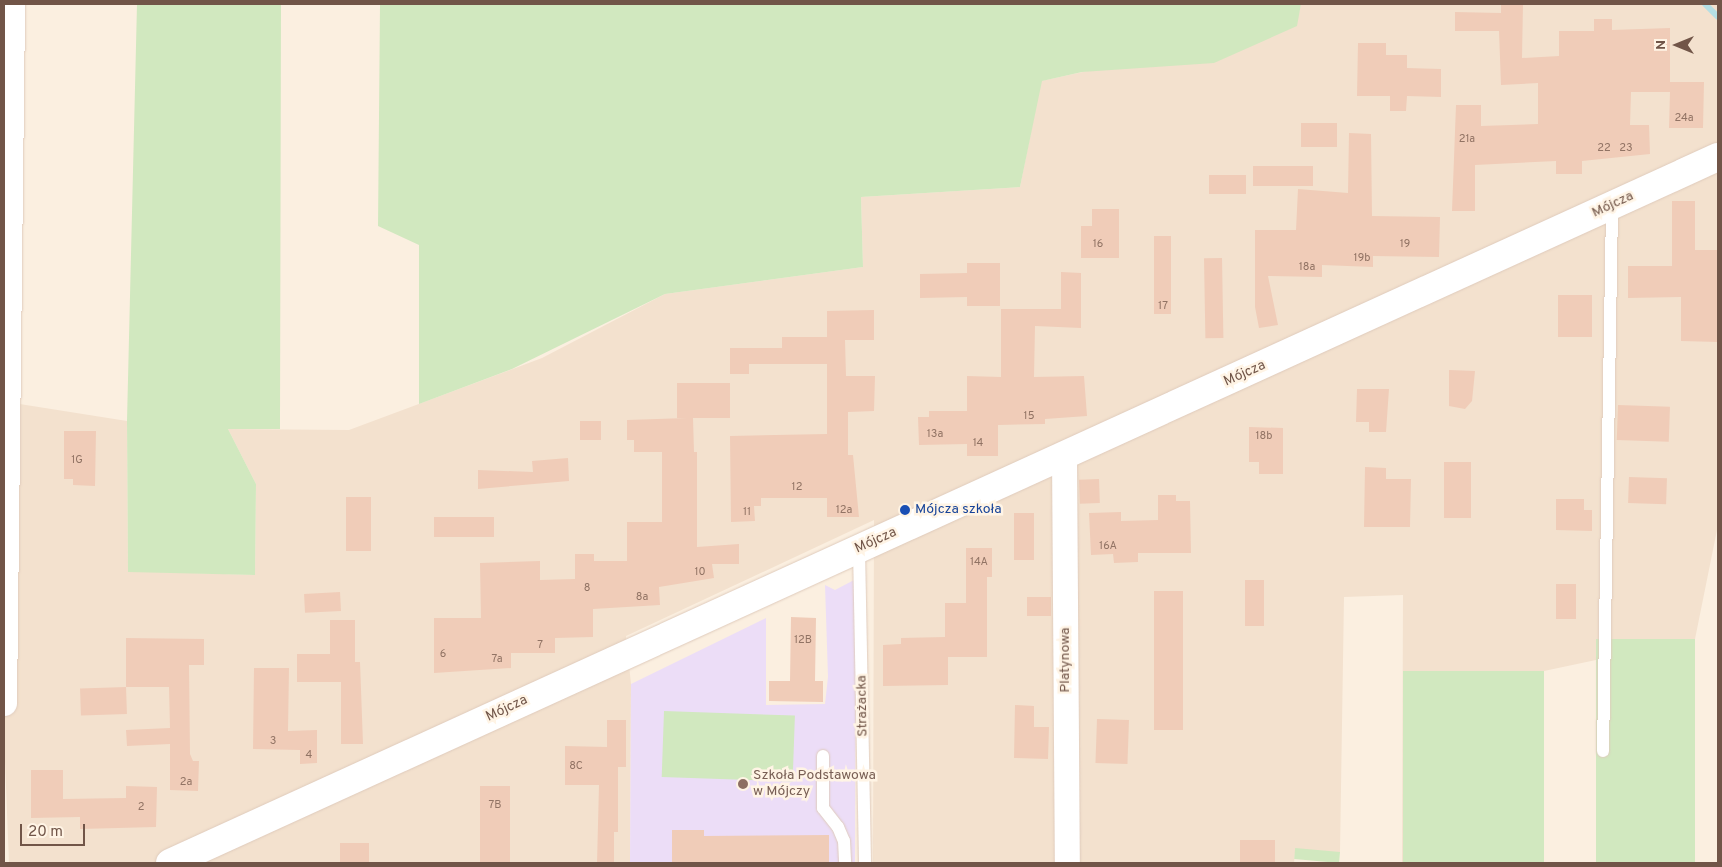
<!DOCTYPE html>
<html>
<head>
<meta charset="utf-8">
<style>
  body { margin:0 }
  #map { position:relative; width:1722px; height:867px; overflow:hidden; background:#fbefe0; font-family:Overpass,sans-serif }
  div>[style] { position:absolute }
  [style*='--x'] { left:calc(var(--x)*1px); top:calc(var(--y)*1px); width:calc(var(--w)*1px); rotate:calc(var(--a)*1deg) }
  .residential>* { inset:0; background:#f3e1ce }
  .education>* { inset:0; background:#ecddf7 }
  .green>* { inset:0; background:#d1e8bf; transform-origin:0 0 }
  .stream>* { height:6px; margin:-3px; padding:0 3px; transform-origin:3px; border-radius:3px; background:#b5dfe4 }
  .building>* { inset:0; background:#f0ccb8; transform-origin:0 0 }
  .roads { filter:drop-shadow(0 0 1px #dfcbbc) drop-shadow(0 0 1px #dfcbbc) }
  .service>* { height:12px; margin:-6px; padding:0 6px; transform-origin:6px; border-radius:6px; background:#fff }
  .minor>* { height:25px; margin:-12.5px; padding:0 12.5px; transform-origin:12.5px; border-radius:12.5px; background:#fff }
  .tertiary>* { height:28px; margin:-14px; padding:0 14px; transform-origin:14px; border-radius:14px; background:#fff }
  .dots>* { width:14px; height:14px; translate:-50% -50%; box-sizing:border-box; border:2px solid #fff4e5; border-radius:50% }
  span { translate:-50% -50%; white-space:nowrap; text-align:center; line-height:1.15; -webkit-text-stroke:5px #fff4e5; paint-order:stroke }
  .number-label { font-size:11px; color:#917364 }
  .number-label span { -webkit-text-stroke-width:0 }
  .street-label { font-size:14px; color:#715548 }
  .transit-label { font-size:14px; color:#164399 }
  .left { translate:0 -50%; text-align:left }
  .education-label { font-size:14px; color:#785e54 }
  .frame { position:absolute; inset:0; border:5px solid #715548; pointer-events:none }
  .north { position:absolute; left:1652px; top:20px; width:50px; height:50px; -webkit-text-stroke:4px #fff4e5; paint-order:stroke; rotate:270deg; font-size:14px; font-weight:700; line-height:20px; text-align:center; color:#715548 }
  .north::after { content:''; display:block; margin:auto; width:18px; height:22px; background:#715548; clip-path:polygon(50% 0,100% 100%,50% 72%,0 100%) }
  .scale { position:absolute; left:20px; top:824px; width:65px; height:22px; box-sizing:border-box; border:2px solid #715548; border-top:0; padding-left:6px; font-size:15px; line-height:18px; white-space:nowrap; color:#715548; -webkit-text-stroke:4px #fff4e5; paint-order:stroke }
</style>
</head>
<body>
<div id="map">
  <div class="residential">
    <div style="clip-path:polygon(1301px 4px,1718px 4px,1718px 525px,1695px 639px,1544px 671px,1544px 863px,1402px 863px,1403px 595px,1344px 597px,1340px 852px,1295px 853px,1294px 863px,873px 863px,874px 520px,626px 636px,631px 684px,630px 863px,9px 863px,4px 736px,7px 402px,127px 421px,128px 571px,255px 575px,256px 484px,228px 429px,349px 430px,542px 358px,665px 294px,863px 267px,861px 197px,1020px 187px,1041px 81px,1296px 26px)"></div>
  </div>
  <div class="education">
    <div style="clip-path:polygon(856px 579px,855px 863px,630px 863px,631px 684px,766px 618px,766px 705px,825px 704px,828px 677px,825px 585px,835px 590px)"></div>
  </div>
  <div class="green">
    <div style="clip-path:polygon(137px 4px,281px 4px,280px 429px,228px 429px,256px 484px,255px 575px,128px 572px,127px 421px)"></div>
    <div style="clip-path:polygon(380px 4px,1301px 4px,1297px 26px,1214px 63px,1082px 72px,1042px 81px,1020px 187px,861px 197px,863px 267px,665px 294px,512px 369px,419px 404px,419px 245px,378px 226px)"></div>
    <div style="left:1695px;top:639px;width:224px;height:99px;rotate:90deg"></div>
    <div style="left:1544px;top:671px;width:192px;height:141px;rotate:90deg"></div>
    <div style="left:664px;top:711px;width:131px;height:66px;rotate:2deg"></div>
    <div style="left:1340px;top:852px;width:11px;height:45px;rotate:95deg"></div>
  </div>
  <div class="stream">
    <div style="--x:1705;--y:4;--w:18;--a:45"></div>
  </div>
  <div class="building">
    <div style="clip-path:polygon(1501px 4px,1523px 4px,1522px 58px,1559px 56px,1559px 31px,1594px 31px,1594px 19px,1612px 19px,1612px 30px,1670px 28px,1670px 82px,1704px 82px,1703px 128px,1669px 128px,1670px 92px,1631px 92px,1630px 125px,1649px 125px,1650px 154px,1582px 161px,1582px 174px,1556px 174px,1556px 161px,1475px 165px,1475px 211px,1452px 211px,1456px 105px,1481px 105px,1481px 126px,1538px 124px,1538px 83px,1501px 85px,1499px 31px,1455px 31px,1455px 12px,1501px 13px)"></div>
    <div style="clip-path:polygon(1358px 43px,1386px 43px,1386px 55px,1407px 55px,1407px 68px,1441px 69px,1441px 97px,1407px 96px,1406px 111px,1390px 111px,1390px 96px,1357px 96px)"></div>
    <div style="left:1301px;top:123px;width:36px;height:24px"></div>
    <div style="clip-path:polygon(1349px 133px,1371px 134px,1372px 216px,1440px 217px,1439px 257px,1373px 256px,1373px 267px,1322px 265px,1322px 277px,1268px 276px,1278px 325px,1259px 328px,1255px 307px,1255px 230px,1296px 230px,1298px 189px,1348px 193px)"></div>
    <div style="left:1313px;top:166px;width:20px;height:60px;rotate:90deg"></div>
    <div style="left:1246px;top:175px;width:19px;height:37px;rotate:90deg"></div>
    <div style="clip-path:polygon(1672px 201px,1695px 201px,1695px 250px,1718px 250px,1718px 342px,1681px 341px,1681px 297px,1628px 298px,1628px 266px,1672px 266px)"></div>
    <div style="clip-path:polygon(1092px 209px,1119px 209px,1119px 258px,1081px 258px,1081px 226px,1092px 226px)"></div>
    <div style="left:1154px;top:236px;width:17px;height:78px"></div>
    <div style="left:1222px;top:258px;width:80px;height:18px;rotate:89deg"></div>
    <div style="clip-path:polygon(967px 263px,1000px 263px,1000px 306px,967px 306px,967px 297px,920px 298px,920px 274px,967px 273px)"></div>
    <div style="clip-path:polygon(1061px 272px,1081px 273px,1081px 328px,1035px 326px,1034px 377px,1084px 376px,1087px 416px,1045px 419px,1045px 424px,998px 425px,998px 456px,967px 456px,967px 444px,919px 445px,918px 417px,929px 417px,929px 411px,967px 411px,967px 376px,1001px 377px,1001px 309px,1061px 309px)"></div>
    <div style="left:1558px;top:295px;width:34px;height:42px"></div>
    <div style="clip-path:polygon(874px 310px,874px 340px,845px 340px,846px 376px,875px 376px,874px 411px,848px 412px,848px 455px,853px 455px,859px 517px,827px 517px,827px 498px,761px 498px,761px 506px,754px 506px,755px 521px,731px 522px,730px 436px,827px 434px,827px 364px,749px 364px,749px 374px,730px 374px,730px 348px,782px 348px,782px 337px,827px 337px,827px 311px)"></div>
    <div style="clip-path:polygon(1449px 370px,1475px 371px,1472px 401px,1465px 409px,1449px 406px)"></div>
    <div style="clip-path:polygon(677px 383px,730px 383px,730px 418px,693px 418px,694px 452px,697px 452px,697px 547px,739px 544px,739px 564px,712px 564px,714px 578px,659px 587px,660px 605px,593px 609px,593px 637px,555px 638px,555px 653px,511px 653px,511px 668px,434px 673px,434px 618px,481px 618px,480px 563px,540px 561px,540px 580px,575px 579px,575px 554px,594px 554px,594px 561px,627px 561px,627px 522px,662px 522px,662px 452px,634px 452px,634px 440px,627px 440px,627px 420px,687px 418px,677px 418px)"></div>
    <div style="clip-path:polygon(1357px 389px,1389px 389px,1386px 432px,1369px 432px,1369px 422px,1356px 422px)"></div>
    <div style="left:1618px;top:405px;width:52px;height:35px;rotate:2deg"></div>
    <div style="left:580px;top:421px;width:21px;height:19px"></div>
    <div style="clip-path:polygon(1249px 427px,1283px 428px,1283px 474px,1259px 474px,1259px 462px,1249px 462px)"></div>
    <div style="clip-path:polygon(64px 431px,96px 431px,95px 486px,73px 485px,73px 479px,64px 479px)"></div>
    <div style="clip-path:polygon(568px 458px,569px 481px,478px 489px,478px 470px,533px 472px,532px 461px)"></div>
    <div style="left:1444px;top:462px;width:27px;height:56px"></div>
    <div style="clip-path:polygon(1365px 467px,1386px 468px,1386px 479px,1411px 479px,1410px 527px,1364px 527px)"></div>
    <div style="left:1629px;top:477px;width:38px;height:26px;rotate:2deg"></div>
    <div style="left:1099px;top:479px;width:24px;height:20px;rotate:88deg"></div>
    <div style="clip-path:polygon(1158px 495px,1176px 495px,1176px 501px,1190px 501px,1191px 553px,1138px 553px,1138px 562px,1114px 563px,1113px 554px,1091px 555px,1089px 513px,1121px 512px,1121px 521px,1158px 520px)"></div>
    <div style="left:346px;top:497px;width:25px;height:54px"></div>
    <div style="clip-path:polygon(1556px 499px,1584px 499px,1584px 510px,1592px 510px,1592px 531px,1556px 530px)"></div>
    <div style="left:1014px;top:513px;width:20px;height:47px"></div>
    <div style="left:434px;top:517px;width:60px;height:20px"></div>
    <div style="clip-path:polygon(966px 548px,992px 548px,992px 577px,987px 577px,987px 657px,948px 657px,948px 685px,883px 686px,883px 645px,901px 644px,901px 638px,945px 637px,945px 603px,966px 603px)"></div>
    <div style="left:1245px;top:580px;width:19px;height:46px"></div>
    <div style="left:1576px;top:584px;width:35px;height:20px;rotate:90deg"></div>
    <div style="left:1154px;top:591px;width:29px;height:139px"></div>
    <div style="left:340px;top:592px;width:19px;height:36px;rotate:87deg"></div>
    <div style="left:1027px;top:597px;width:24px;height:19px"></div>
    <div style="clip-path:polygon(791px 617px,816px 618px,815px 681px,823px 681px,823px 702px,769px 701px,769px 681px,790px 681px)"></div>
    <div style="clip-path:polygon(330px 620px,355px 620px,355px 662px,360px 662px,363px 744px,341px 744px,341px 682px,297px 682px,297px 654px,330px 654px)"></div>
    <div style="clip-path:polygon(126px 638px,204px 639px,204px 665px,189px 665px,190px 754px,193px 761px,199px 761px,198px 791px,170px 790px,170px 744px,127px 746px,126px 730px,170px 728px,169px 687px,126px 687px)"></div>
    <div style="clip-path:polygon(254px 668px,289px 668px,288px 731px,317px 730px,317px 763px,300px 764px,300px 750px,253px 749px)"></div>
    <div style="left:126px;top:687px;width:27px;height:46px;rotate:88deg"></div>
    <div style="clip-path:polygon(1015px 705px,1034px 706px,1034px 727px,1049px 727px,1048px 759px,1014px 758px)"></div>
    <div style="left:1097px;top:719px;width:32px;height:44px;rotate:2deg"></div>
    <div style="clip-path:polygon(607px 720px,626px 720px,626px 767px,618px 767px,618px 832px,614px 832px,614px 863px,597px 863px,599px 785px,565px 785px,565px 746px,607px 747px)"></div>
    <div style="clip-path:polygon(31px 770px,63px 770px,63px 799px,126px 798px,126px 786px,157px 787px,156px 827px,80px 829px,80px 817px,31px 818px)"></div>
    <div style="left:480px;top:786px;width:30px;height:77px"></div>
    <div style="clip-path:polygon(672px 830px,704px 830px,704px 836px,829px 835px,829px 863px,672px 863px)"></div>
    <div style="left:1240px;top:840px;width:35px;height:23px"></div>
    <div style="left:340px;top:843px;width:29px;height:20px"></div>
  </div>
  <div class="roads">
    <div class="service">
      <div style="--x:859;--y:549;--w:314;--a:88.9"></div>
      <div style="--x:1603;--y:751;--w:545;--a:-89.05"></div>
      <div style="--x:823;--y:756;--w:52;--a:90"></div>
      <div style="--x:823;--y:808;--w:24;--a:52"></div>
      <div style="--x:838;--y:827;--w:15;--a:67"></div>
      <div style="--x:844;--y:841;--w:22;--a:87"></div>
    </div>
    <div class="minor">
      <div style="--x:1064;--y:456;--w:407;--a:89.6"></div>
      <div style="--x:4;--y:703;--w:699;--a:-89.34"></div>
    </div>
    <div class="tertiary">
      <div style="--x:170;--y:863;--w:1701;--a:-24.52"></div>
    </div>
  </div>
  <div class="dots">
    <div style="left:905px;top:510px;background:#1a4fb4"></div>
    <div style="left:743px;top:784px;background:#8d6e63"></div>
  </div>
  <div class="number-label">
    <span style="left:1684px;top:118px">24a</span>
    <span style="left:1467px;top:139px">21a</span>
    <span style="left:1604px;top:148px">22</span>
    <span style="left:1626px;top:148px">23</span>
    <span style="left:1098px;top:244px">16</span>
    <span style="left:1405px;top:244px">19</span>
    <span style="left:1362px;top:258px">19b</span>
    <span style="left:1307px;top:267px">18a</span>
    <span style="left:1163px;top:306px">17</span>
    <span style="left:1029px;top:416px">15</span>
    <span style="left:935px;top:434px">13a</span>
    <span style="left:1264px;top:436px">18b</span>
    <span style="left:978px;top:443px">14</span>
    <span style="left:77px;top:460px">1G</span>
    <span style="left:797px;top:487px">12</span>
    <span style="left:844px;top:510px">12a</span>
    <span style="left:747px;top:512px">11</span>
    <span style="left:1108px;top:546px">16A</span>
    <span style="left:979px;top:562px">14A</span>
    <span style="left:700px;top:572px">10</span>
    <span style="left:587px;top:588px">8</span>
    <span style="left:642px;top:597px">8a</span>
    <span style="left:803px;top:640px">12B</span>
    <span style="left:540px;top:645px">7</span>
    <span style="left:443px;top:654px">6</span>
    <span style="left:497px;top:659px">7a</span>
    <span style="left:273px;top:741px">3</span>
    <span style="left:309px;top:755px">4</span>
    <span style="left:576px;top:766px">8C</span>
    <span style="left:186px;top:782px">2a</span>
    <span style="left:495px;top:805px">7B</span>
    <span style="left:141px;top:807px">2</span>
  </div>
  <div class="street-label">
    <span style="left:1613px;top:205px;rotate:-25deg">Mójcza</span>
    <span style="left:1245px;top:374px;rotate:-24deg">Mójcza</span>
    <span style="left:876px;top:541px;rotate:-24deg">Mójcza</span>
    <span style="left:1066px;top:660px;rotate:-90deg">Platynowa</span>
    <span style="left:863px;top:706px;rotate:-91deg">Strażacka</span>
    <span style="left:507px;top:709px;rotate:-25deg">Mójcza</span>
  </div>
  <div class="transit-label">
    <span class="left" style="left:915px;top:510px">Mójcza szkoła</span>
  </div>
  <div class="education-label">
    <span class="left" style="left:753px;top:784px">Szkoła Podstawowa<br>w Mójczy</span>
  </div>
  <div class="frame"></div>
  <div class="north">N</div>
  <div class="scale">20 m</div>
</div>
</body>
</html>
